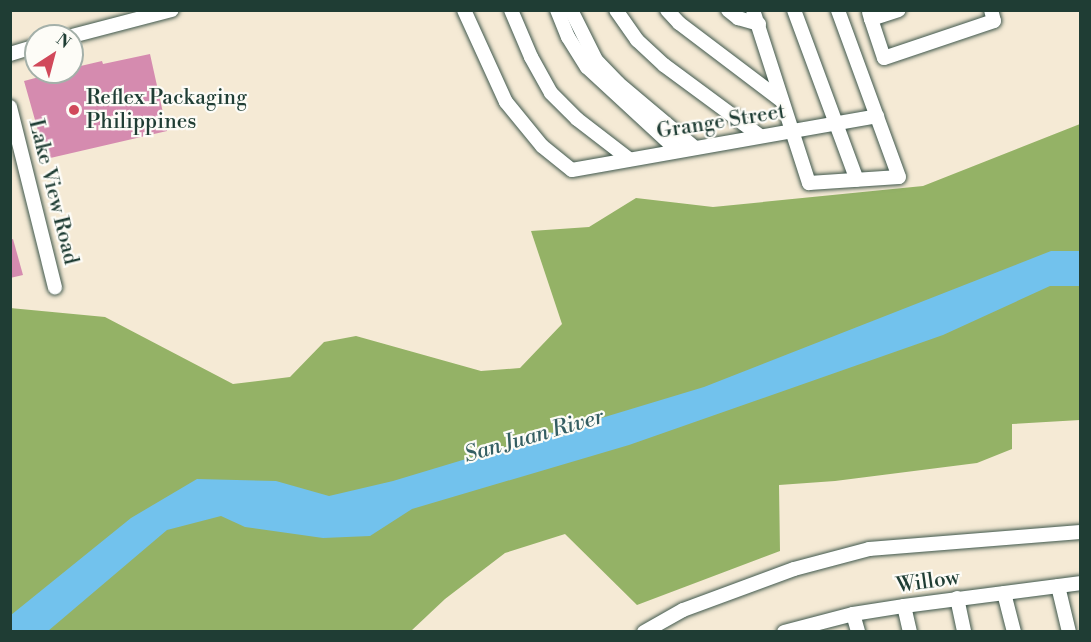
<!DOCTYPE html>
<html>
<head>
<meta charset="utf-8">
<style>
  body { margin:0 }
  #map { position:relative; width:1091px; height:642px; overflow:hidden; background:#f5ead5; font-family:"Libre Bodoni",serif }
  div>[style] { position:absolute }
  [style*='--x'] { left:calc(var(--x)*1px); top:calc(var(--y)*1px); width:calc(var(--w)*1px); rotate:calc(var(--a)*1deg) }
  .forest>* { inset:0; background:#94b266 }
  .water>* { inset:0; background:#72c2ed }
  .building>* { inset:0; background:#d58baf }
  .roads { filter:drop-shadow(0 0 2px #3f574c) drop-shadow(0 0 2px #3f574c) }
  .minor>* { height:14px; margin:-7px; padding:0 7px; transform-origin:7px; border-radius:7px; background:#fff }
  .dots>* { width:16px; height:16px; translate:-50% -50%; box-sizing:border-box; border:3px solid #fdfcf7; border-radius:50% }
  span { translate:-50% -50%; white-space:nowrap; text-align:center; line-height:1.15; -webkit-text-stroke:4.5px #fdfcf7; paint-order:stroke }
  .poi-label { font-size:21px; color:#1f3d34 }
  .left { translate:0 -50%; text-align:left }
  .street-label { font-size:21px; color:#1f3d34 }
  .water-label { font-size:22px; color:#345e62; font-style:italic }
  .frame { position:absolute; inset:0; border:12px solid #1f3d34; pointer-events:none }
  .north { position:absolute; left:24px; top:24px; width:60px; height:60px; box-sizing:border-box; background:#fdfcf7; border:2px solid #a4b0a9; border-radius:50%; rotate:36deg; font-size:16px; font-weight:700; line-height:24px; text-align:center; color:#1f3d34 }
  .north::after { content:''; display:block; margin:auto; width:21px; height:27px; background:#d1495b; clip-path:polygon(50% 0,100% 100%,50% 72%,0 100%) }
</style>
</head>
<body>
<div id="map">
  <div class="forest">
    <div style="clip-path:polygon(1080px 124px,1080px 420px,1012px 424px,1012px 449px,977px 463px,835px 481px,779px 485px,780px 551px,637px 605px,565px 534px,505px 553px,445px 599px,411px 631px,11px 631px,10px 308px,105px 317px,233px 384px,290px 377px,324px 342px,356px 336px,481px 371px,520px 368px,562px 324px,531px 231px,589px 227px,636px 198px,713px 207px,923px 186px)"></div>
  </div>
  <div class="water">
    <div style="clip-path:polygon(1051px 251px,1080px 251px,1080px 286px,1050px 286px,943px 335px,629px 445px,412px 509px,370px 536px,323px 538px,245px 527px,221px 516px,167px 530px,48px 631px,11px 631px,11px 615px,131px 518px,197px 479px,276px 481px,329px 496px,393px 481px,704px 387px)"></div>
  </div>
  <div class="building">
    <div style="clip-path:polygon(150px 54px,167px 131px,46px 159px,24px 81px,58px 72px,72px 72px,72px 68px,102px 61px,103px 64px)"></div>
    <div style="clip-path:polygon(13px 239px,23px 275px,10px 278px,10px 240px)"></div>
  </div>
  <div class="roads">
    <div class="minor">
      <div style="--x:464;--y:10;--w:101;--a:65.5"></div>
      <div style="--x:506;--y:102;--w:57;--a:50.7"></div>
      <div style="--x:542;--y:146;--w:38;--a:39"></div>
      <div style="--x:572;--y:170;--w:310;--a:-10"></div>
      <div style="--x:511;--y:10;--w:51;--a:66.9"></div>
      <div style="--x:531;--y:57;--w:41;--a:60.9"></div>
      <div style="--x:551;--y:93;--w:37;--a:45"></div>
      <div style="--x:577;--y:119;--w:66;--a:37.6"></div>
      <div style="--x:557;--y:10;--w:29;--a:68"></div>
      <div style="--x:568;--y:37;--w:36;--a:58"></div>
      <div style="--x:587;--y:67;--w:122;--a:42.7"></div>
      <div style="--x:571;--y:10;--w:56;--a:63.4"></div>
      <div style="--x:596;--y:60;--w:32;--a:46"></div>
      <div style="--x:618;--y:83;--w:99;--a:40.1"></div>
      <div style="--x:616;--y:10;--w:37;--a:55"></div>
      <div style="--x:637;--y:40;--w:37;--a:43"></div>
      <div style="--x:664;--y:65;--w:118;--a:36.4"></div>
      <div style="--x:667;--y:10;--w:18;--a:47"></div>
      <div style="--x:679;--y:23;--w:129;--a:37.1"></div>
      <div style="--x:728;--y:10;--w:13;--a:39"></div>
      <div style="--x:738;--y:18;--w:22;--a:16"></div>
      <div style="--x:753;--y:10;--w:182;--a:72.1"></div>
      <div style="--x:809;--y:183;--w:90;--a:-3.8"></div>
      <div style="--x:899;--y:177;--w:178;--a:-110.1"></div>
      <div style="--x:794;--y:10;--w:181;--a:69.7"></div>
      <div style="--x:869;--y:12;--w:7;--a:74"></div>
      <div style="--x:871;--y:19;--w:29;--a:-18"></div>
      <div style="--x:871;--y:19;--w:41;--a:71.6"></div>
      <div style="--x:884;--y:58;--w:116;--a:-18.6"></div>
      <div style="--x:994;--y:21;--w:11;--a:-105"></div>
      <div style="--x:72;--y:36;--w:103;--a:-14.6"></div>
      <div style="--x:10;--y:54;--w:27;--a:-17"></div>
      <div style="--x:10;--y:107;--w:186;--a:76"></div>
      <div style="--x:1058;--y:586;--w:47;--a:76.6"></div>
      <div style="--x:1004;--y:593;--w:40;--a:75.6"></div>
      <div style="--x:957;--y:598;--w:35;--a:78"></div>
      <div style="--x:904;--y:606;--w:27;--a:77"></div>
      <div style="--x:853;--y:614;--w:19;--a:74"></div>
      <div style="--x:644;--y:632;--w:45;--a:-29.4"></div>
      <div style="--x:683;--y:610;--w:118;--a:-20.3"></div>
      <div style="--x:794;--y:569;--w:78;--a:-14.9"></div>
      <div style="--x:869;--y:549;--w:212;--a:-4.6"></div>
      <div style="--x:784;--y:632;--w:71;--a:-14.6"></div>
      <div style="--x:853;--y:614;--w:52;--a:-8.9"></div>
      <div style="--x:904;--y:606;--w:177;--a:-7.4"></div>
    </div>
  </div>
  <div class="dots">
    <div style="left:74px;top:110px;background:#d1495b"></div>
  </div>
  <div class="poi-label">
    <span class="left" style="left:86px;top:110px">Reflex Packaging<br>Philippines</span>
  </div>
  <div class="street-label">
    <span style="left:721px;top:122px;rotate:-9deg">Grange Street</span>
    <span style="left:53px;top:192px;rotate:76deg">Lake View Road</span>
    <span style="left:928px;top:582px;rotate:-8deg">Willow</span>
  </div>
  <div class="water-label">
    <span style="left:534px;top:436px;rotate:-16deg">San Juan River</span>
  </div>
  <div class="frame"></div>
  <div class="north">N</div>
</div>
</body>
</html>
